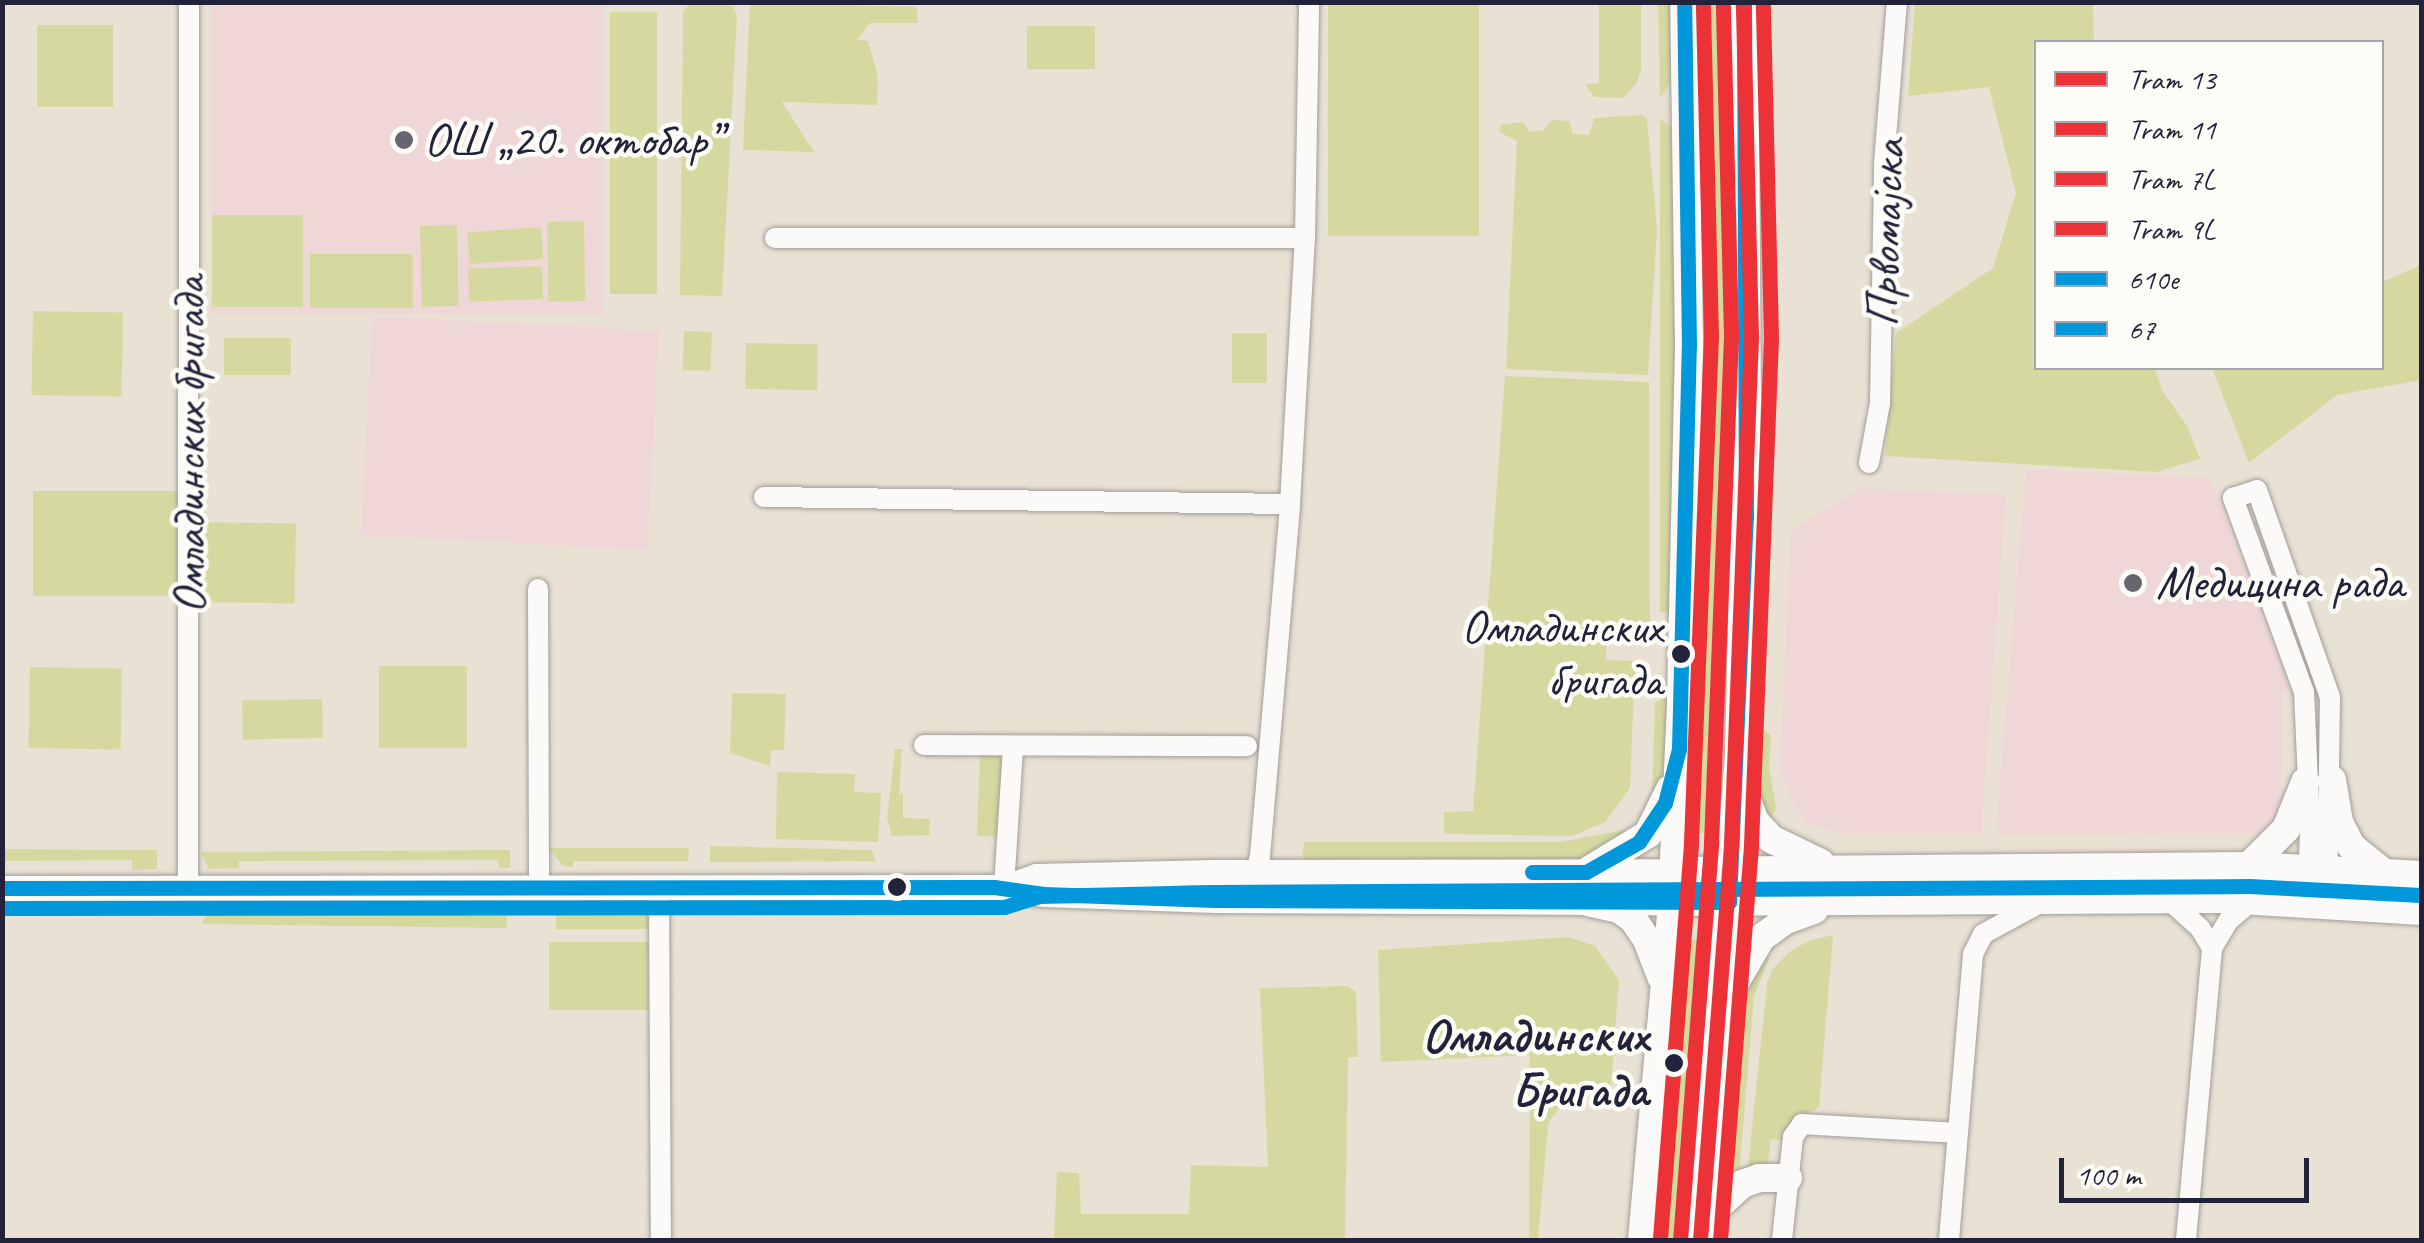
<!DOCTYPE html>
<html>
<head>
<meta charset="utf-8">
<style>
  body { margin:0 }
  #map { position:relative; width:2424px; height:1243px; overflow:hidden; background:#e9e1d3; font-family:Caveat,sans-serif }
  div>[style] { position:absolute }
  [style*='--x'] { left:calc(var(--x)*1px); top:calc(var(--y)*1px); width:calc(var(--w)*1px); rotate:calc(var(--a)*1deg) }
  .built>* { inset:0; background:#f0d7d7; transform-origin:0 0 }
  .green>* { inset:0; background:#d6d99f; transform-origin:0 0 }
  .roads { filter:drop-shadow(0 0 2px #a39e9a) drop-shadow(0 0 2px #a39e9a) }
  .minor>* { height:20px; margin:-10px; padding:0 10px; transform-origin:10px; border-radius:10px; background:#fcfaf8 }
  .tertiary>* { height:25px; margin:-12.5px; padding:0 12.5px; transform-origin:12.5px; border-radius:12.5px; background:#fcfaf8 }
  .secondary>* { height:28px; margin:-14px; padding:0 14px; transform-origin:14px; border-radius:14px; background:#fcfaf8 }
  .bus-1>* { height:15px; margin:-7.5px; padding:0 7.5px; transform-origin:7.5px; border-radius:7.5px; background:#0098da }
  .bus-2>* { height:15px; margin:-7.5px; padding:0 7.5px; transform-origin:7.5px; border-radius:7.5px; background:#0098da }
  .tram-1>* { height:15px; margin:-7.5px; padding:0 7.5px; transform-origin:7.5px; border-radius:7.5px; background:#ed3237 }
  .tram-2>* { height:15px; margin:-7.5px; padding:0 7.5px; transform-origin:7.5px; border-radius:7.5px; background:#ed3237 }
  .tram-3>* { height:15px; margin:-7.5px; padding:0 7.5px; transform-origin:7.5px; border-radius:7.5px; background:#ed3237 }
  .tram-4>* { height:15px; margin:-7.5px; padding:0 7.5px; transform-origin:7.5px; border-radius:7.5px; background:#ed3237 }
  .dots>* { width:28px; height:28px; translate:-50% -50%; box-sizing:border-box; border:5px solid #fdfcf7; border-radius:50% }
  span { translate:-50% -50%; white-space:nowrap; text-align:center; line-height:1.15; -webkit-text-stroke:9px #fdfcf7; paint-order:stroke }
  .bus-label { font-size:46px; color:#22223b }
  .right { translate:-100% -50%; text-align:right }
  .poi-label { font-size:48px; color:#22223b }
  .left { translate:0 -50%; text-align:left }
  .street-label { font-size:48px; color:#22223b }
  .stop-label { font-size:48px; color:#22223b; font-weight:700 }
  .frame { position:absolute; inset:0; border:5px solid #22223b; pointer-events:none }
  .legend { position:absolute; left:2034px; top:40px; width:350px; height:330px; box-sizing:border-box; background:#fdfcf7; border:2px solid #a5a5ac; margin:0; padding:12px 18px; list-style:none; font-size:30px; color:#22223b }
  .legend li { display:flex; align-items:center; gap:20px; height:50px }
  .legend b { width:50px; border:2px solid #a5a5ac }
  .scale { position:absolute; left:2059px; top:1158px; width:250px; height:45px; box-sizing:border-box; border:5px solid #22223b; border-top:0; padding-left:12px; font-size:30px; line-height:35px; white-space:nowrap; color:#22223b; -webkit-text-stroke:8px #fdfcf7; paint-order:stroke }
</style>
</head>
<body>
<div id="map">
  <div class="built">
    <div style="left:211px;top:3px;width:392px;height:311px"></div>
    <div style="left:659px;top:331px;width:219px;height:287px;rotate:93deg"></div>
    <div style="clip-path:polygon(2026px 469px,2210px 478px,2289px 688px,2282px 692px,2282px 807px,2269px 833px,1996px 834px)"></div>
    <div style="clip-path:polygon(1861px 488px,2006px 495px,1981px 833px,1835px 833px,1807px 822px,1791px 798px,1780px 765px,1791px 531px)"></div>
  </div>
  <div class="green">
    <div style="clip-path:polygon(1733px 2px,1737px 354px,1728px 697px,1719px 698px,1713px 834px,1694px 832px,1708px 487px,1701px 451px,1699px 3px)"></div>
    <div style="clip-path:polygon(690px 3px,732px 6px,737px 15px,722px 296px,680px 295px,683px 12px)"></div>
    <div style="clip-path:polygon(750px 3px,917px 7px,918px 23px,870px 23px,857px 40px,868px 41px,878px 77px,877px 105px,782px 102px,814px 152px,743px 150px)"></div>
    <div style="left:1328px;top:3px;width:151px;height:233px"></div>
    <div style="clip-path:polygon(1599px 3px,1641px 3px,1641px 70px,1636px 84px,1623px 98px,1594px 97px,1585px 84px,1599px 83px)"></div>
    <div style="clip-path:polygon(1658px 3px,1672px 3px,1676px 77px,1660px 97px)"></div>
    <div style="clip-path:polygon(1915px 3px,2093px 3px,2094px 42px,2036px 42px,2036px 368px,2154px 368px,2163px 392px,2187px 426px,2200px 459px,2156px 472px,1885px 456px,1896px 333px,1993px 268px,2016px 193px,1989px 87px,1908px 96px)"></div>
    <div style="left:610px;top:12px;width:47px;height:282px"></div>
    <div style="left:37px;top:25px;width:76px;height:82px"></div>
    <div style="left:1095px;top:26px;width:43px;height:68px;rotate:90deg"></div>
    <div style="clip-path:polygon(1642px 115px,1647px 119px,1657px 230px,1648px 375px,1506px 369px,1517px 141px,1499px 132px,1501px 125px,1523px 122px,1529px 132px,1544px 130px,1552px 120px,1569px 121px,1573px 134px,1589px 135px,1594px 118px)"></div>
    <div style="clip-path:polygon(1660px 119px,1674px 129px,1679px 141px,1670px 613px,1660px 612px)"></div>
    <div style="left:212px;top:215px;width:91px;height:92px"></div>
    <div style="left:584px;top:221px;width:80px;height:37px;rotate:89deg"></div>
    <div style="left:457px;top:225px;width:81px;height:37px;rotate:89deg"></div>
    <div style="left:541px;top:227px;width:32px;height:74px;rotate:86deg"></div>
    <div style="left:310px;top:254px;width:103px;height:54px"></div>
    <div style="clip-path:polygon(2421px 265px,2421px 380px,2337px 395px,2249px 463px,2212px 368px,2382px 368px,2382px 282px)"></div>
    <div style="left:542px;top:266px;width:33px;height:74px;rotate:88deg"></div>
    <div style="left:33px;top:311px;width:90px;height:84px;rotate:1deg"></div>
    <div style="left:684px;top:331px;width:28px;height:39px;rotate:2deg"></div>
    <div style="left:1232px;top:333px;width:35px;height:50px"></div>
    <div style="left:291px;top:338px;width:37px;height:67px;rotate:90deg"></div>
    <div style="left:746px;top:343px;width:72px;height:46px;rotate:1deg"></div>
    <div style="clip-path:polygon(1505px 376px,1649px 382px,1650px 635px,1555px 632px,1606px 636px,1606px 660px,1635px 661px,1630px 788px,1605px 822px,1572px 836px,1444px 834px,1444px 812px,1473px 811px)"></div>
    <div style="left:33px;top:491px;width:145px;height:105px"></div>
    <div style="left:205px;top:522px;width:91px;height:80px;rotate:1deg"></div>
    <div style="left:379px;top:666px;width:88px;height:82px"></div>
    <div style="left:30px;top:667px;width:92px;height:81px;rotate:1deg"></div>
    <div style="clip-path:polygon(732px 693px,786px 694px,784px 750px,771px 750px,770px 766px,730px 753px)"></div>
    <div style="left:322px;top:699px;width:39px;height:80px;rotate:89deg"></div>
    <div style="clip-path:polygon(1660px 699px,1669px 699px,1665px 789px,1652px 798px,1655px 703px)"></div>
    <div style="clip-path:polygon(1762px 728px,1771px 736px,1769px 768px,1776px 807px,1770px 823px,1752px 774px,1754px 730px)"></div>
    <div style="clip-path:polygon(895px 749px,902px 749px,899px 794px,903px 794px,903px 818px,930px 819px,929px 835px,892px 836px,887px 818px)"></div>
    <div style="left:980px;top:750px;width:28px;height:86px;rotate:2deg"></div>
    <div style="clip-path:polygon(777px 772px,855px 774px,854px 792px,881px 793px,878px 842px,776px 839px)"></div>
    <div style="clip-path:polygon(1624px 830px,1634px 837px,1585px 859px,1305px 861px,1302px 853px,1305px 842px,1561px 842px)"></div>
    <div style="clip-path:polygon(710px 846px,871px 850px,876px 861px,710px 862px)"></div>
    <div style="clip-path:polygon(549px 848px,689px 848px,688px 861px,573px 861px,573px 868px,562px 865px)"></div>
    <div style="clip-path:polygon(3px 849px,157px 850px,157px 869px,132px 870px,132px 860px,3px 861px)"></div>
    <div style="clip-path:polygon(510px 850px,510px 868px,499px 868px,498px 860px,239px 861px,239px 868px,209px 869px,201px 852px)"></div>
    <div style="clip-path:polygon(211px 909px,508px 909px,506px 928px,201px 924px)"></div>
    <div style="left:556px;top:909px;width:92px;height:20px"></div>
    <div style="clip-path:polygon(1833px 935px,1819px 1107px,1789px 1125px,1784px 1140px,1771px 1139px,1767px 1168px,1747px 1176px,1767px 984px,1772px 970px,1788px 953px,1808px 941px)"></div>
    <div style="clip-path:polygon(1569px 937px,1595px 946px,1619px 980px,1610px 1097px,1567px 1096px,1548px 1124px,1538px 1240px,1529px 1240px,1530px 1055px,1381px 1062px,1378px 950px)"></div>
    <div style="clip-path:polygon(1681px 940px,1708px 941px,1688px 1240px,1654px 1240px)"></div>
    <div style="left:549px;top:942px;width:99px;height:68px"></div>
    <div style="clip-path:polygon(1764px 947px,1769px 959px,1754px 996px,1739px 1177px,1723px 1192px,1739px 1015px,1746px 978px)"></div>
    <div style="clip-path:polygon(1348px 986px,1356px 992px,1358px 1057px,1348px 1057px,1345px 1240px,1054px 1240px,1057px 1172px,1079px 1173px,1081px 1214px,1189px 1214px,1191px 1165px,1268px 1167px,1260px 988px)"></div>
  </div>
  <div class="roads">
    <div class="minor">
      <div style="--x:775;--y:238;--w:530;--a:0"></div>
      <div style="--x:1869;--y:463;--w:61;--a:-79.6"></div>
      <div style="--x:1880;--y:403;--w:240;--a:-89"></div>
      <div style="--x:1884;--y:163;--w:162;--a:-85.4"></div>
      <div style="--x:764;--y:497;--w:526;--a:0.76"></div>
      <div style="--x:538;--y:589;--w:298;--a:89.8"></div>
      <div style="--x:924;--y:745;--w:323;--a:0.2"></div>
      <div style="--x:659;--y:887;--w:353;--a:89.7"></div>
      <div style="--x:1004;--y:887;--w:141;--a:-86.3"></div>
      <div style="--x:188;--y:888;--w:886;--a:-89.94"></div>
      <div style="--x:2168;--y:899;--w:43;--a:42.2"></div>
      <div style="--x:2200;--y:928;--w:23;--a:59"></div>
      <div style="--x:1249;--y:901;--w:46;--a:-76.3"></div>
      <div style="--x:1260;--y:856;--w:353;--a:-85.1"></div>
      <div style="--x:1290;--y:504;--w:266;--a:-86.8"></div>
      <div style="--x:1305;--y:238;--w:236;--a:-89"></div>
      <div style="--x:2308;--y:902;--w:74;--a:-88.5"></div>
      <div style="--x:2310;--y:828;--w:136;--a:-92.5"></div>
      <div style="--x:2304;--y:692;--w:207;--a:-110.1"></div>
      <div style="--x:2233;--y:498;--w:25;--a:-18"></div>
      <div style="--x:2257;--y:490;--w:219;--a:70.6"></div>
      <div style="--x:2330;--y:697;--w:206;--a:90.8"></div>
      <div style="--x:1782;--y:1240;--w:104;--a:-83.9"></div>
      <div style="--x:1793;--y:1137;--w:16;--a:-55"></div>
      <div style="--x:1802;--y:1124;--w:156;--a:3.3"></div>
      <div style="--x:1949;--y:1240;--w:287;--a:-85.2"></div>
      <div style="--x:1973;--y:954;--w:22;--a:-63"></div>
      <div style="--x:1983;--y:934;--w:67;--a:-28.5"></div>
      <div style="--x:2186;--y:1240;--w:293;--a:-84.9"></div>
      <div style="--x:2212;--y:948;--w:33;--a:-59"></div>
      <div style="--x:2229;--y:920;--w:31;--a:-40"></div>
    </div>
    <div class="tertiary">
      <div style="--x:1014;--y:884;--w:23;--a:-20"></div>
      <div style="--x:1036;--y:876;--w:179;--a:-1.3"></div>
      <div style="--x:1215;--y:872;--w:458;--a:-0.1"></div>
      <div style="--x:2;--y:888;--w:992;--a:-0.06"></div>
      <div style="--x:994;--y:887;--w:50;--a:8"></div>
      <div style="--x:1044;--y:894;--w:171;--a:2"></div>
      <div style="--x:1215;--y:900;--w:457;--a:0.3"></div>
    </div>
    <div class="secondary">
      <div style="--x:2332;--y:780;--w:43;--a:80.5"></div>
      <div style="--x:2339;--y:822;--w:27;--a:63"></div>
      <div style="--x:2351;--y:846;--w:41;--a:39.1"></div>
      <div style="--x:1742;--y:786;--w:37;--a:70"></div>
      <div style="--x:1755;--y:821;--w:24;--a:48"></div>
      <div style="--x:1771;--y:839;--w:55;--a:25.6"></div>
      <div style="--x:2249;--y:866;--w:52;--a:-45"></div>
      <div style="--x:2286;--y:829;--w:51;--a:-68"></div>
      <div style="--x:1673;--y:871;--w:576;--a:-0.5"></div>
      <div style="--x:2249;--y:866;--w:173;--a:3"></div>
      <div style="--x:1586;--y:872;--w:73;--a:-31.5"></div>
      <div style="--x:1648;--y:834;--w:50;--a:-63.9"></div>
      <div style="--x:1588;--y:902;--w:32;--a:13"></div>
      <div style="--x:1619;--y:909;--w:17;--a:36"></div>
      <div style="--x:1633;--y:919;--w:25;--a:56"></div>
      <div style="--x:1647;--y:940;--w:40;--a:69"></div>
      <div style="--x:1672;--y:902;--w:552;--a:-0.31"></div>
      <div style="--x:2224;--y:899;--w:198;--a:3.5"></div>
      <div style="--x:1728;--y:995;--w:66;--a:-59.9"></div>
      <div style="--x:1761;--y:938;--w:31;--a:-36"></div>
      <div style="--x:1786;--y:920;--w:30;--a:-20"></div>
      <div style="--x:1701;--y:1222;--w:56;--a:-42.8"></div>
      <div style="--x:1742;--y:1184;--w:18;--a:-19"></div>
      <div style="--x:1759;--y:1178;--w:29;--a:0"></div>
      <div style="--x:1642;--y:1240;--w:339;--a:-84.9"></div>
      <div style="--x:1672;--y:902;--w:202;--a:-87.4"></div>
      <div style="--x:1681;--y:700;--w:354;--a:-88.7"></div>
      <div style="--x:1689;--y:346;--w:344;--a:-90.8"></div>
      <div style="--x:1700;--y:1240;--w:490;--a:-85.4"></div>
      <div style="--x:1739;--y:752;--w:350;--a:-88.7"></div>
      <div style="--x:1747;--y:402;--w:400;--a:-90.4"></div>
    </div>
  </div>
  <div class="bus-1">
    <div style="--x:1532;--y:872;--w:54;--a:0"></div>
    <div style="--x:1586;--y:872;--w:61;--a:-29.5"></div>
    <div style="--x:1639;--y:842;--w:47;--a:-56.3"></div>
    <div style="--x:1665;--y:803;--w:56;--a:-75.5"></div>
    <div style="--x:1679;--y:749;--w:403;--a:-88.6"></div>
    <div style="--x:1689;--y:346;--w:344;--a:-90.8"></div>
    <div style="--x:2;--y:888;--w:992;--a:-0.06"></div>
    <div style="--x:994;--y:887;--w:50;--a:8"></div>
    <div style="--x:1044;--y:894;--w:171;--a:2"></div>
    <div style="--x:1215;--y:900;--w:514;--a:0.22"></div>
    <div style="--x:1729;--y:902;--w:384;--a:-87.5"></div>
    <div style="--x:1746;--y:518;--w:516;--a:-90.22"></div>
  </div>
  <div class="bus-2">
    <div style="--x:2;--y:908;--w:1002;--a:-0.06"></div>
    <div style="--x:1004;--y:907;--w:38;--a:-17"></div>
    <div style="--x:1040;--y:896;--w:175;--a:-1.3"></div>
    <div style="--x:1215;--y:892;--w:1034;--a:-0.33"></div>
    <div style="--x:2249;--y:886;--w:172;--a:3"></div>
  </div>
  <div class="tram-1">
    <div style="--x:1680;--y:1240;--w:398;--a:-85.5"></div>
    <div style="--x:1711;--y:843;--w:507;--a:-87.74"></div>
    <div style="--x:1731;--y:336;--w:334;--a:-91.4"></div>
  </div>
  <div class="tram-2">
    <div style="--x:1700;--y:1240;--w:397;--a:-85.5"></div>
    <div style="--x:1731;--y:844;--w:507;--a:-87.74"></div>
    <div style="--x:1751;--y:337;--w:335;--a:-91.4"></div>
  </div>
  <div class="tram-3">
    <div style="--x:1660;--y:1238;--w:397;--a:-85.5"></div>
    <div style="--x:1691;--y:842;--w:506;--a:-87.74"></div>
    <div style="--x:1711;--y:336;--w:334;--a:-91.4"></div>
  </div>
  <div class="tram-4">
    <div style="--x:1720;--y:1240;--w:396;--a:-85.5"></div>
    <div style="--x:1751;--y:845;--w:507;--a:-87.74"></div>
    <div style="--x:1771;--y:338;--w:336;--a:-91.4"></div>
  </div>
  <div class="dots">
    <div style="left:404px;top:140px;background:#686570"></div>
    <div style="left:2133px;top:583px;background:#686570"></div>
    <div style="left:1681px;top:654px;background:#22223b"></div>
    <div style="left:897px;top:887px;background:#22223b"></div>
    <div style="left:1674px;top:1063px;background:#22223b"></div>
  </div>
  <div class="bus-label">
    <span class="right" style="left:1662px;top:654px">Омладинских<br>бригада</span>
  </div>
  <div class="poi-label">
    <span class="left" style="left:424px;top:140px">ОШ „20. октобар”</span>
    <span class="left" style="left:2156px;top:583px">Медицина рада</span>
  </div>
  <div class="street-label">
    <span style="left:1885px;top:233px;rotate:-88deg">Првомајска</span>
    <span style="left:189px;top:445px;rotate:-90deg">Омладинских бригада</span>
  </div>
  <div class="stop-label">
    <span class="right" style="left:1648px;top:1063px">Омладинских<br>Бригада</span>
  </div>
  <div class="frame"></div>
  <ul class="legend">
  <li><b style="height:12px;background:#ed3237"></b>Tram 13</li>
  <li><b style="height:12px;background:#ed3237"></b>Tram 11</li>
  <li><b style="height:12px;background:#ed3237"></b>Tram 7L</li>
  <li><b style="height:12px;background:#ed3237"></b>Tram 9L</li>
  <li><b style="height:12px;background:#0098da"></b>610e</li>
  <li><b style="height:12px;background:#0098da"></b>67</li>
  </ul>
  <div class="scale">100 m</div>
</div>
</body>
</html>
